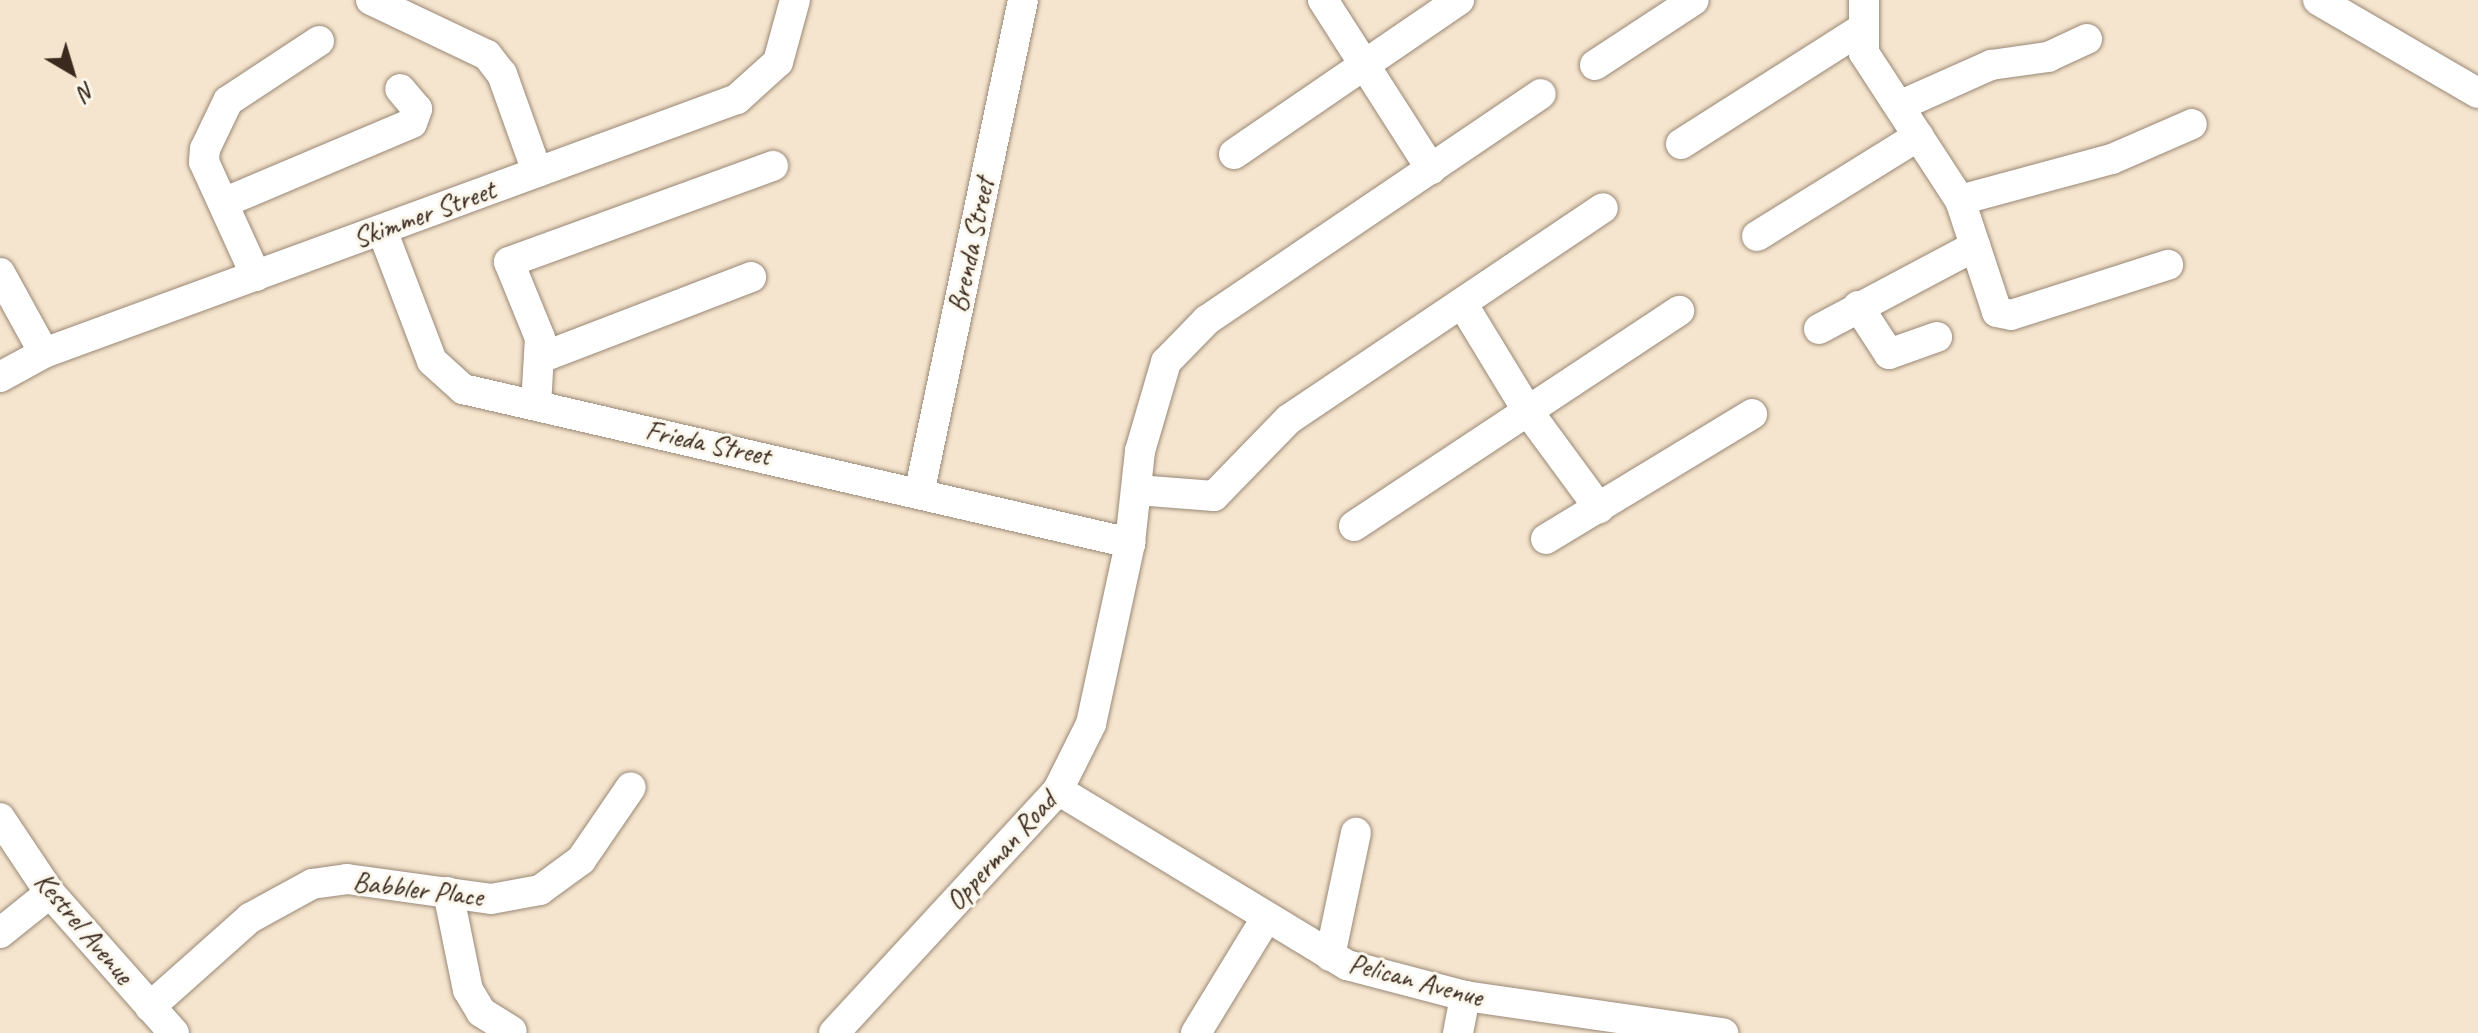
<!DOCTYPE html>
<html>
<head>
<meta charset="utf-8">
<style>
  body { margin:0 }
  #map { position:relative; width:2478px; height:1033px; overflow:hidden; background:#f6e5ce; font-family:Caveat,sans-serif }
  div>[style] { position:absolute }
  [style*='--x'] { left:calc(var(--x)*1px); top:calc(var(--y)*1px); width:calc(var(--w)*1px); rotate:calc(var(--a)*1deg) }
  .roads { filter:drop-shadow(0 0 2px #988876) drop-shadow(0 0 2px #988876) }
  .minor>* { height:30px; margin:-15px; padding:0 15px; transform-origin:15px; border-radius:15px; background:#fff }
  span { translate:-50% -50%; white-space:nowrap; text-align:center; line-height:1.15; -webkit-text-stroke:6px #fbf7ec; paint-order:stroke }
  .street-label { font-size:28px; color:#3b2a1e }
  .north { position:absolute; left:32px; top:32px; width:80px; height:80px; -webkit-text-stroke:6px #fbf7ec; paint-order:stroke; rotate:142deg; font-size:22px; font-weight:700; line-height:32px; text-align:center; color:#3b2a1e }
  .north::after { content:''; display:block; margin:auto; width:28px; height:36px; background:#3b2a1e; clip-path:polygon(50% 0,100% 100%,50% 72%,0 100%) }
</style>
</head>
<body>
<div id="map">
  <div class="roads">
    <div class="minor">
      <div style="--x:371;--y:0;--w:128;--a:25.4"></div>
      <div style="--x:487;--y:55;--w:24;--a:52"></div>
      <div style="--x:502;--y:74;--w:104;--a:70.3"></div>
      <div style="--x:1323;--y:0;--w:201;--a:57.4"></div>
      <div style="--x:1864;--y:0;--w:53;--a:90"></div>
      <div style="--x:1864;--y:53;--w:176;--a:56.9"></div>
      <div style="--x:1960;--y:200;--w:118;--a:71.7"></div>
      <div style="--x:1997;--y:312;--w:14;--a:12"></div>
      <div style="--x:2011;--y:315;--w:165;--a:-17.7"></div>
      <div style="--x:2318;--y:0;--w:185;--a:30.2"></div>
      <div style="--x:1595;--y:65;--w:118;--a:-33.3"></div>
      <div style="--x:1899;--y:106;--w:101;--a:-24"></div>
      <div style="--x:1991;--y:65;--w:58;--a:-8"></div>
      <div style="--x:2048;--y:57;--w:43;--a:-24.8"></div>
      <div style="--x:1681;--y:144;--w:212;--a:-32.5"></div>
      <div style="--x:1234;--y:154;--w:273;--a:-34.4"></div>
      <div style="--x:1960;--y:200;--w:157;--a:-15.1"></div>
      <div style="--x:2112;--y:159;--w:87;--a:-23.6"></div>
      <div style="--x:223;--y:203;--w:205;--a:-22.9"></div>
      <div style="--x:412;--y:123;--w:15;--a:-70"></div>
      <div style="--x:417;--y:109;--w:26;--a:-130"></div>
      <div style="--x:382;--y:230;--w:140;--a:69.1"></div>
      <div style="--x:432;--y:361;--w:42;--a:42.1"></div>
      <div style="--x:463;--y:389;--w:685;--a:13"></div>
      <div style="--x:1757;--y:236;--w:190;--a:-31.8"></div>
      <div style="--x:0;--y:273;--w:91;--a:61.2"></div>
      <div style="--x:256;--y:276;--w:125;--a:-114.5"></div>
      <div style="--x:204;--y:162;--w:13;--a:-86"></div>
      <div style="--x:205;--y:149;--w:53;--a:-64.4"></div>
      <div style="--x:228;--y:101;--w:109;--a:-33.4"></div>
      <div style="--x:1462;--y:303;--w:125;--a:58.7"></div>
      <div style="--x:1527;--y:410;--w:122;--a:53.7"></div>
      <div style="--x:1858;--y:306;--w:57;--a:57.1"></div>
      <div style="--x:1889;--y:354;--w:51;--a:-19.5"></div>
      <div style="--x:1819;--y:329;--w:177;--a:-28"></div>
      <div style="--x:543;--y:357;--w:223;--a:-21"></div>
      <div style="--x:0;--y:377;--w:50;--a:-28.6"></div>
      <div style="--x:44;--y:353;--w:738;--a:-20.13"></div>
      <div style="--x:737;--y:99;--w:55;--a:-42.1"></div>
      <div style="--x:778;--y:62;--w:64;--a:-74.7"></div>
      <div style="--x:536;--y:405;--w:67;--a:-86.6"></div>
      <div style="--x:540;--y:338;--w:82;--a:-112.2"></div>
      <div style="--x:509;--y:262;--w:281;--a:-20"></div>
      <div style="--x:920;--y:489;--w:500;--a:-78.1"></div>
      <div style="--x:1137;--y:490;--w:77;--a:4.5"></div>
      <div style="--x:1214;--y:496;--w:107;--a:-45.8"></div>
      <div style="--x:1289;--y:419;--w:378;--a:-33.9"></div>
      <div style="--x:1354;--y:526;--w:390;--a:-33.5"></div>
      <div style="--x:1546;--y:539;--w:241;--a:-31.2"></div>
      <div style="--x:1058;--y:790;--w:338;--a:31.2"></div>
      <div style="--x:1347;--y:965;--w:122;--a:14.7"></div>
      <div style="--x:1465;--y:996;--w:261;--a:8.2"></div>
      <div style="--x:0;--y:818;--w:90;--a:56.3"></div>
      <div style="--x:50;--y:893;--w:187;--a:48.5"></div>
      <div style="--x:448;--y:892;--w:100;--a:78.5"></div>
      <div style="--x:468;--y:990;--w:26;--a:59"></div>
      <div style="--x:481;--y:1012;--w:36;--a:32"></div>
      <div style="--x:0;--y:933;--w:64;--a:-38.7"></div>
      <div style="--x:1330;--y:956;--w:126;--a:-78.1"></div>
      <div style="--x:150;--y:1007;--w:134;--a:-41.7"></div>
      <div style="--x:250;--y:918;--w:71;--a:-28.7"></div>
      <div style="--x:312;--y:884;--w:35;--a:-8"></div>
      <div style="--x:347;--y:879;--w:145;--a:7.9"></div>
      <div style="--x:491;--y:899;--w:50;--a:-10.4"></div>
      <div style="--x:540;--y:890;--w:51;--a:-36.2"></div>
      <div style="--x:581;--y:860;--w:88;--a:-55.6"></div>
      <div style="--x:834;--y:1033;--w:330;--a:-47.3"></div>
      <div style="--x:1058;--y:790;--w:74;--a:-63.4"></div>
      <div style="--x:1091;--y:724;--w:185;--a:-77.8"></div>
      <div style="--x:1130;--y:543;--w:93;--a:-83.8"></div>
      <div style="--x:1140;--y:451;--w:93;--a:-73.7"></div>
      <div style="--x:1166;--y:362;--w:59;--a:-45.7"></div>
      <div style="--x:1207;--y:320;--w:403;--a:-34.1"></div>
      <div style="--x:1196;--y:1033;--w:132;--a:-58.6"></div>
      <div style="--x:1458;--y:1033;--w:38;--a:-79"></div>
    </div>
  </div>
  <div class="street-label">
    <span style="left:424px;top:214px;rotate:-20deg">Skimmer Street</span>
    <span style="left:971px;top:245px;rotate:-78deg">Brenda Street</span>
    <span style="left:708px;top:443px;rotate:12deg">Frieda Street</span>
    <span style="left:1001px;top:851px;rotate:-48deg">Opperman Road</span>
    <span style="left:418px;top:889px;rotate:7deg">Babbler Place</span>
    <span style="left:84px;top:928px;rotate:50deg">Kestrel Avenue</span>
    <span style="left:1416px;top:980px;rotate:15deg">Pelican Avenue</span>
  </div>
  <div class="north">N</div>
</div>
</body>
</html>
